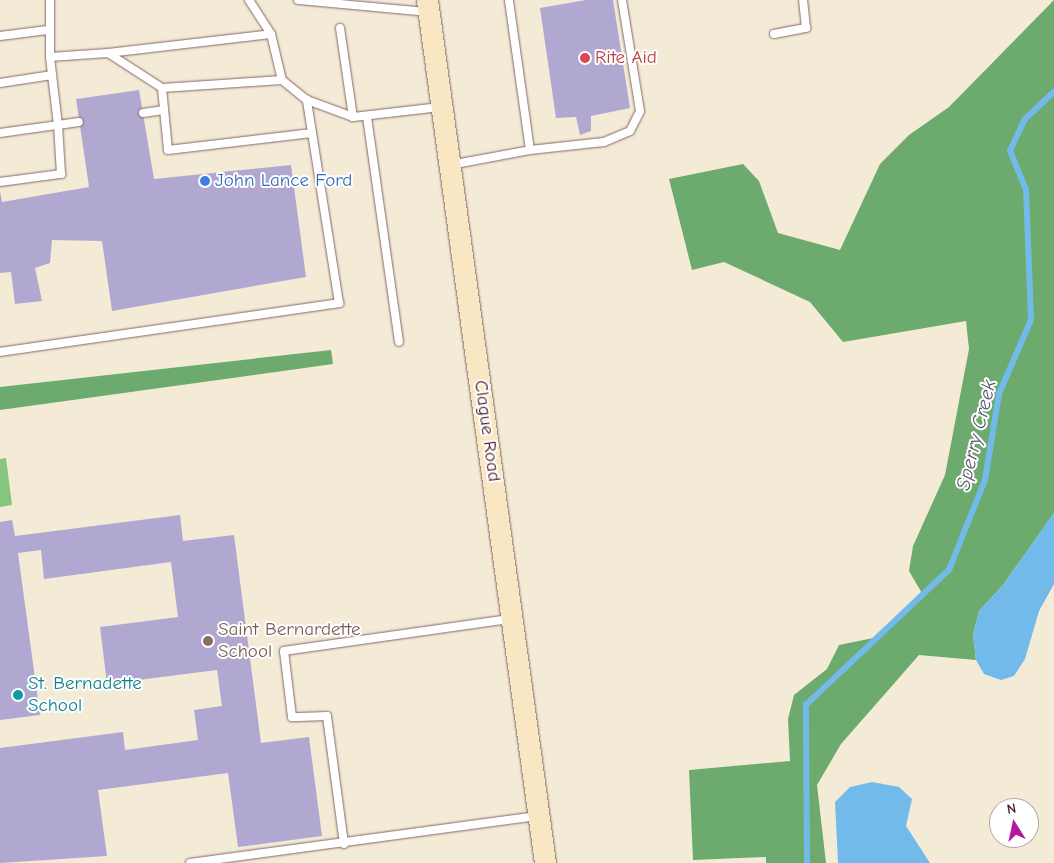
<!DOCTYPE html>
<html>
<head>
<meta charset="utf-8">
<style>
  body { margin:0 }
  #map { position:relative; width:1054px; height:863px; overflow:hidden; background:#f3ebd6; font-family:"Comic Neue",sans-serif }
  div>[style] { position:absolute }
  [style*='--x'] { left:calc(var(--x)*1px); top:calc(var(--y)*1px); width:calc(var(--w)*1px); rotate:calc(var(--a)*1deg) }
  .green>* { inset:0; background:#85c67e }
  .forest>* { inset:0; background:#6cab6d }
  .water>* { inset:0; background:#72baea }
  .stream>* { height:5.5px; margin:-2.75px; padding:0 2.75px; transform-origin:2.75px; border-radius:2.75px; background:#72baea }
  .building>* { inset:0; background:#b1a8d2 }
  .roads { filter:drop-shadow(0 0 1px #856667) drop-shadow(0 0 1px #856667) }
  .lane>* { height:8px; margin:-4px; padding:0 4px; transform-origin:4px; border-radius:4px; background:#fff }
  .secondary>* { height:21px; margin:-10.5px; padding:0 10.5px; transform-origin:10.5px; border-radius:10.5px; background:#f9e7c3 }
  .dots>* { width:14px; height:14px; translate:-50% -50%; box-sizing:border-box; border:2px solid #fff; border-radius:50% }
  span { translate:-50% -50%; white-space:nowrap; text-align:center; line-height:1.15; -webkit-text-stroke:4px #fff; paint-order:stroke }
  .health-label { font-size:19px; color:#be3a42 }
  .left { translate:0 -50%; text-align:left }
  .shop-label { font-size:19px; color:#366cbe }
  .street-label { font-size:19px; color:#4a1f2b }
  .education-label { font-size:19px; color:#785e54 }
  .culture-label { font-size:19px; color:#0d838f }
  .water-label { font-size:20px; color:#58556e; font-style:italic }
  .north { position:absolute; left:989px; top:798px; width:50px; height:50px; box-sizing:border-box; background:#fff; border:1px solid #b7a5aa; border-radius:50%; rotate:350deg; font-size:14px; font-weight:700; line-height:20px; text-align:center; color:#4a1f2b }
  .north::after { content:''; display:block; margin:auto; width:18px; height:22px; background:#b5179e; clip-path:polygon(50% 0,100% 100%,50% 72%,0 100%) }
</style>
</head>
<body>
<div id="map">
  <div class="green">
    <div style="clip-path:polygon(6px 458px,12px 505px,0 507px,0 459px)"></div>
  </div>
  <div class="forest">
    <div style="clip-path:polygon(1054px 0,1054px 513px,1003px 585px,979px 611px,973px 635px,976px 660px,919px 655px,841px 744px,817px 785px,826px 863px,766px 863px,766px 857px,693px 860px,689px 770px,790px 761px,788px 719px,794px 695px,827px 669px,839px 645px,878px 637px,923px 595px,909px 571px,913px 546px,945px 475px,969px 349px,966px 321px,843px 342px,810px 302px,724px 262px,692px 270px,669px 179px,743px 164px,759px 181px,778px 233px,840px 250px,880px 164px,909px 135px,949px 107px)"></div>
    <div style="clip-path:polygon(331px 350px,333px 364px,0 410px,0 387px)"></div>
  </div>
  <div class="water">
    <div style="clip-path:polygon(1054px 513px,1054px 584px,1039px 611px,1025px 659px,1014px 676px,1001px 680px,984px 674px,976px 660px,973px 635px,979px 611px,1003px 585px)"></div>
    <div style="clip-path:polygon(872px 782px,899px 787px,912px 799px,906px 826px,930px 863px,838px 863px,835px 802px,850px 787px)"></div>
  </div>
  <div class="stream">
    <div style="--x:807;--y:863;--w:158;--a:-90.4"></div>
    <div style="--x:806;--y:705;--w:197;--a:-43.4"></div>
    <div style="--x:949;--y:570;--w:97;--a:-68.2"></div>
    <div style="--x:985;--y:480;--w:87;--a:-80.8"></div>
    <div style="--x:999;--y:394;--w:81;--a:-66.6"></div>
    <div style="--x:1031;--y:320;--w:130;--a:-92.2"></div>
    <div style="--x:1026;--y:190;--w:42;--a:-112.3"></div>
    <div style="--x:1010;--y:151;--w:35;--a:-65"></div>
    <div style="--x:1025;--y:119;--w:40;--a:-43"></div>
  </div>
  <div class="building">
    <div style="clip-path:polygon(586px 0,613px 0,630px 108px,591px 116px,591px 131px,580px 135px,576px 117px,556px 118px,540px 8px)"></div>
    <div style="clip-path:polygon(139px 90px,154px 179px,291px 165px,306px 277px,112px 311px,102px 241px,52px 240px,50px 263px,35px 268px,42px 301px,15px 304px,11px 272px,0 273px,0 191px,2px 202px,89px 187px,76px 99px)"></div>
    <div style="clip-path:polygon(180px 515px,183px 541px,234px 535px,261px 743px,309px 737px,322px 836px,238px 847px,228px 773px,98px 790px,107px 856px,0 863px,0 748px,123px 732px,125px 750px,198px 740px,194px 710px,222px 706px,217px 670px,107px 684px,100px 627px,178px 617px,171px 562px,44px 579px,41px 550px,18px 553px,40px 715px,0 720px,0 522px,12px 520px,15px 536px)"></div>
  </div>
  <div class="roads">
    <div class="lane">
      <div style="--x:50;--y:0;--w:57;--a:90"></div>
      <div style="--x:50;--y:57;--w:58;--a:-3.9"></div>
      <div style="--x:108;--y:53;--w:64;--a:32.9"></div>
      <div style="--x:162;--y:88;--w:120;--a:-3.8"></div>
      <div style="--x:282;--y:80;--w:32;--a:39"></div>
      <div style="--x:249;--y:0;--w:40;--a:57.1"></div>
      <div style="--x:271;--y:34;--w:47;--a:76.6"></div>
      <div style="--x:298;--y:0;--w:130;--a:5.3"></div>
      <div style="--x:340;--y:28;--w:90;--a:81.7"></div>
      <div style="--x:774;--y:34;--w:33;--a:-11"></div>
      <div style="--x:806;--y:28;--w:28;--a:-96"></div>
      <div style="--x:0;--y:36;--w:48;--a:-7.1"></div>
      <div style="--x:108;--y:53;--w:164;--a:-6.6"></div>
      <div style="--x:0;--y:83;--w:53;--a:-8.7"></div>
      <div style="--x:52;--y:75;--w:18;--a:-96"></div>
      <div style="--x:162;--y:88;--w:62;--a:84.5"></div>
      <div style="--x:168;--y:150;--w:145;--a:-6.7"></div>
      <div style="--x:143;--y:113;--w:21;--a:-8"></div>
      <div style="--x:367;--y:117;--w:227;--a:81.9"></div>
      <div style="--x:0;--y:133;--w:59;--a:-7.9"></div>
      <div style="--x:58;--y:125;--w:50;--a:-96.8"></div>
      <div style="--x:530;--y:150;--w:74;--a:-6.2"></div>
      <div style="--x:604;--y:142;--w:28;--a:-23"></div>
      <div style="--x:630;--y:131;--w:22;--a:-63"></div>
      <div style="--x:640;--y:111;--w:112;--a:-99.2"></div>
      <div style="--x:450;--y:165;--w:81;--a:-10.6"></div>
      <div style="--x:530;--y:150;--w:151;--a:-98"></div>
      <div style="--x:0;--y:182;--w:62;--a:-7.5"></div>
      <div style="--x:61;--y:174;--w:49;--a:-93.5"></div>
      <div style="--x:58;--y:125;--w:21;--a:-8"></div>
      <div style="--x:0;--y:352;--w:343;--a:-8.2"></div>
      <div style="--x:339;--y:303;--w:206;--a:-99"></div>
      <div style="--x:307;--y:100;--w:49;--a:20.3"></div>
      <div style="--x:353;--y:117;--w:88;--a:-6.6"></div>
      <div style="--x:344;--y:844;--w:129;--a:-97.6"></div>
      <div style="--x:327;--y:716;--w:35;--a:178"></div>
      <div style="--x:292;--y:717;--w:66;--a:-96.9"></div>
      <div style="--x:284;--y:651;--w:227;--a:-8.1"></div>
      <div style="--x:190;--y:863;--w:350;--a:-7.7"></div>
    </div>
    <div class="secondary">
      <div style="--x:427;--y:0;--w:871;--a:82.21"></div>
    </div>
  </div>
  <div class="dots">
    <div style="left:585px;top:58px;background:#e0444e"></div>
    <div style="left:205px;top:181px;background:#3f7fe0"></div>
    <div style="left:208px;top:641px;background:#8d6e63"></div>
    <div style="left:18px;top:695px;background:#0f9aa8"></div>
  </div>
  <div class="health-label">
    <span class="left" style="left:595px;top:58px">Rite Aid</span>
  </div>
  <div class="shop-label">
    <span class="left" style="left:215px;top:181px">John Lance Ford</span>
  </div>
  <div class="street-label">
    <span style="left:487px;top:431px;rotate:82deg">Clague Road</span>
  </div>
  <div class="education-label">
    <span class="left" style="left:218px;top:641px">Saint Bernardette<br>School</span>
  </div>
  <div class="culture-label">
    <span class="left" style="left:28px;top:695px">St. Bernadette<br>School</span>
  </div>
  <div class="water-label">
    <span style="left:976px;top:435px;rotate:-76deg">Sperry Creek</span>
  </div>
  <div class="north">N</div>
</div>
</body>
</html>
